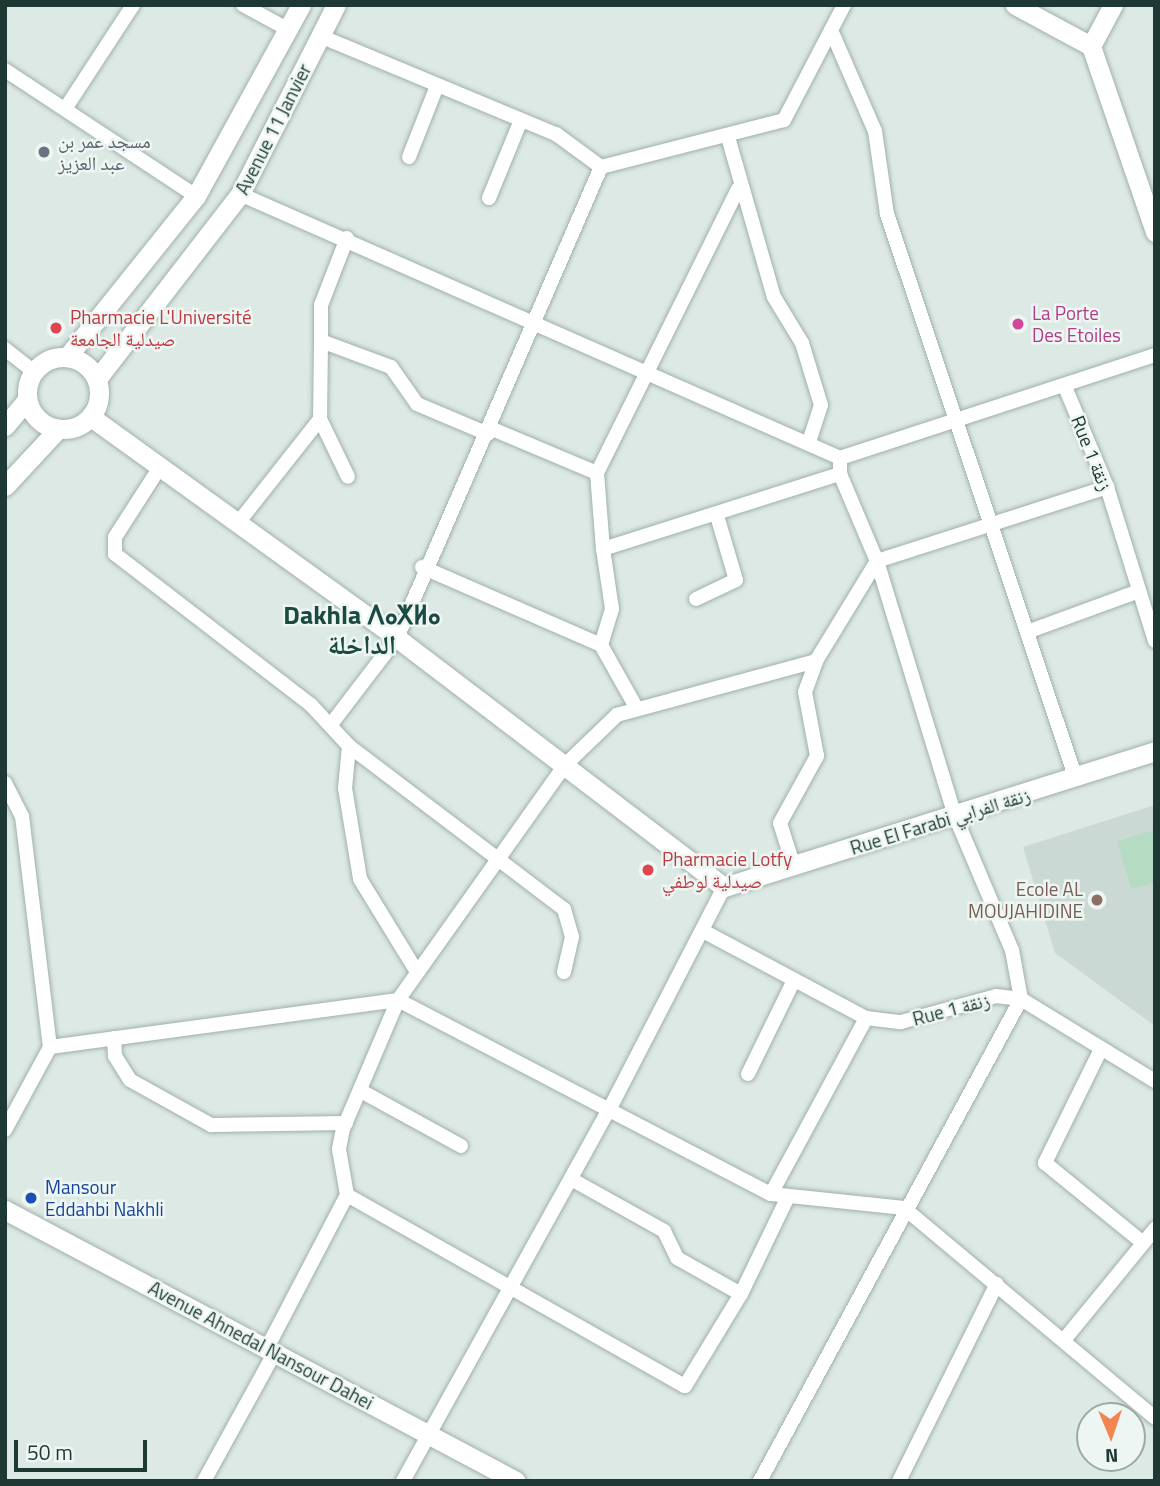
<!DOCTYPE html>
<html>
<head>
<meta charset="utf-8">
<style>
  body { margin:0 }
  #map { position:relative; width:1160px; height:1486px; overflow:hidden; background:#dde9e4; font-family:"Titillium Web","Noto Naskh Arabic","Noto Sans Tifinagh",sans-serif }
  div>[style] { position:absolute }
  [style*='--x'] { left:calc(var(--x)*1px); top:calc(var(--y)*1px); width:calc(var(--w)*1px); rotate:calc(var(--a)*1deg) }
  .built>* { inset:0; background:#cbd9d4 }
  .green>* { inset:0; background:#b5dbc2 }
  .roads { filter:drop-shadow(0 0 2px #a0b0ab) drop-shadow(0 0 2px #a0b0ab) }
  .street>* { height:14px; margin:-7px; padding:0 7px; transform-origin:7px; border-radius:7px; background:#fff }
  .secondary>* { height:19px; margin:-9.5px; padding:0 9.5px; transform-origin:9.5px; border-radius:9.5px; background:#fff }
  .secondary>.ring { margin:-9.5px; padding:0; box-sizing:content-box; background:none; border:19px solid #fff; border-radius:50% }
  .dots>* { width:19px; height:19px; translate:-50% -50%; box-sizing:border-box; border:4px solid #edf6f2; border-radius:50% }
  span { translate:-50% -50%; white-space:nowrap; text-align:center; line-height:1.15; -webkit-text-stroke:5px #edf6f2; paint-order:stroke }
  .street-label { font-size:19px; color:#1e3833 }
  .worship-label { font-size:19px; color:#5b616d }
  .left { translate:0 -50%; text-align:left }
  .hotel-label { font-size:19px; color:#b23c85 }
  .health-label { font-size:19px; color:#be3a42 }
  .education-label { font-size:19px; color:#785e54 }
  .right { translate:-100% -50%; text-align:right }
  .transit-label { font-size:19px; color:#164399 }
  .district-label { font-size:26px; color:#1b4a42; font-weight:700 }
  .frame { position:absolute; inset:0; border:7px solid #1e3833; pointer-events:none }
  .north { position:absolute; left:1076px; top:1402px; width:70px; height:70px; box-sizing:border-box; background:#edf6f2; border:2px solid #9aaaa6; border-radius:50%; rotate:178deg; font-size:19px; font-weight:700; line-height:28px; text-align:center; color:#1e3833 }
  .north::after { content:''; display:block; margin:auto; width:24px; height:32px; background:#f48450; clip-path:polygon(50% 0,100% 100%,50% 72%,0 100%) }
  .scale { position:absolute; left:14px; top:1440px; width:133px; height:32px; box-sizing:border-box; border:4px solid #1e3833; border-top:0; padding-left:9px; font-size:21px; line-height:24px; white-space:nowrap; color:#1e3833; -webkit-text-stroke:5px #edf6f2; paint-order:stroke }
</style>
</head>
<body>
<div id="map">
  <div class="built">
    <div style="clip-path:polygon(1155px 805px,1155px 1026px,1055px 953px,1023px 847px)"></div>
  </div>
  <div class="green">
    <div style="clip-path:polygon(1155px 830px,1155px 883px,1131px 889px,1117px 841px)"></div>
  </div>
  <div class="roads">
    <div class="street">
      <div style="--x:243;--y:5;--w:52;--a:28.5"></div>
      <div style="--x:831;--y:30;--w:110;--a:66.5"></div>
      <div style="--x:875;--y:131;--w:84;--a:81.8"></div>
      <div style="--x:887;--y:214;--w:596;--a:71.5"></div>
      <div style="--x:320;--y:36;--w:256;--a:22.6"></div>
      <div style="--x:556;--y:134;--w:56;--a:36.3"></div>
      <div style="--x:601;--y:167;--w:189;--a:-14.4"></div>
      <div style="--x:784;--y:120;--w:130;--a:-62.4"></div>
      <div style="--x:5;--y:70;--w:229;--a:33.4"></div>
      <div style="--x:67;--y:106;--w:121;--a:-56.8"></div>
      <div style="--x:728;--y:137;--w:166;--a:74"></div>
      <div style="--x:774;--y:297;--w:54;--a:58.7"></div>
      <div style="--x:802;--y:343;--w:65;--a:73"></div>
      <div style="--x:821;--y:405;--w:38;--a:108"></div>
      <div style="--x:409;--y:157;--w:76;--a:-68.5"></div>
      <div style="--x:240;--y:194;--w:656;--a:23.75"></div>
      <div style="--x:840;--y:458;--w:16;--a:90"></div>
      <div style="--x:840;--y:474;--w:95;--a:67"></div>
      <div style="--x:877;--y:561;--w:267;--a:73"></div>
      <div style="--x:955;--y:816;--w:146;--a:67"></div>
      <div style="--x:1012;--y:950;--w:50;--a:79.6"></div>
      <div style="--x:1021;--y:999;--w:548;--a:118.44"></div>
      <div style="--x:489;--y:198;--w:84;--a:-67.7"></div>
      <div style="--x:347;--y:238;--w:72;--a:111.2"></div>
      <div style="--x:321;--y:305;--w:36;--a:90"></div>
      <div style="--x:321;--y:341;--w:75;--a:20.4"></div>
      <div style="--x:391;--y:367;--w:45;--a:54.9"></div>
      <div style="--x:417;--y:404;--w:77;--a:22.9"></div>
      <div style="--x:321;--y:341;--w:78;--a:90.7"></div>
      <div style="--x:320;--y:419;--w:64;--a:64.2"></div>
      <div style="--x:5;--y:349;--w:36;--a:38"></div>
      <div style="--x:1065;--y:387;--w:108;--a:67.2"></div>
      <div style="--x:1107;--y:487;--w:161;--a:72.7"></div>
      <div style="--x:490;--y:428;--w:116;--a:22.8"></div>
      <div style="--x:597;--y:473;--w:76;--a:85.5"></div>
      <div style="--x:840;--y:458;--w:331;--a:-18.1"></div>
      <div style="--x:160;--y:467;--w:83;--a:122.7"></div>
      <div style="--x:115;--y:537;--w:17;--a:90"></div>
      <div style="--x:115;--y:554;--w:247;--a:37.6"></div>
      <div style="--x:311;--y:705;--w:56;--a:47.2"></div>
      <div style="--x:349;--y:746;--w:270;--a:37.2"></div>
      <div style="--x:564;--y:909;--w:29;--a:74"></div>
      <div style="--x:572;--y:937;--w:36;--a:103"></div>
      <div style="--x:597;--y:473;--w:317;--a:-63.6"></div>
      <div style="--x:238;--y:523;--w:132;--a:-51.7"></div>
      <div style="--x:422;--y:567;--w:195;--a:23.5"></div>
      <div style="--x:601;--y:645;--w:73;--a:60.6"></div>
      <div style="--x:696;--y:599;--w:44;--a:-25.4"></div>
      <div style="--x:736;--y:580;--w:67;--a:-106.5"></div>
      <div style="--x:1027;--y:632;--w:119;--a:-20.1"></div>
      <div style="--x:601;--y:645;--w:38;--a:-73"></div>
      <div style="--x:612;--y:609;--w:61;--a:-98.5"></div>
      <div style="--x:603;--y:549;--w:249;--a:-17.6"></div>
      <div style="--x:332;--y:723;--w:107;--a:-52.6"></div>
      <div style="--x:397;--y:638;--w:513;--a:-66.58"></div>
      <div style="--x:349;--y:746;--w:42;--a:95.4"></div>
      <div style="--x:345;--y:788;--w:92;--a:80.6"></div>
      <div style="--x:360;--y:879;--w:109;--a:58.5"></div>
      <div style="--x:5;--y:783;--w:37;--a:63"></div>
      <div style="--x:22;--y:816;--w:233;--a:83.1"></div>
      <div style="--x:50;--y:1047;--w:351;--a:-7.7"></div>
      <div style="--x:398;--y:1000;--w:420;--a:27.5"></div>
      <div style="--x:771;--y:1194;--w:134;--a:6"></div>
      <div style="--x:904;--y:1208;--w:327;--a:39.9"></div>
      <div style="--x:794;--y:867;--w:46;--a:-107.7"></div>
      <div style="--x:780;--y:823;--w:77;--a:-61.1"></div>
      <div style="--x:817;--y:756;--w:65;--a:-100.6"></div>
      <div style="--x:805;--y:692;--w:33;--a:-70"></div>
      <div style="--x:816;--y:661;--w:117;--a:-58.6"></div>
      <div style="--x:877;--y:561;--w:242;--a:-17.8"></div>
      <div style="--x:703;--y:931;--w:185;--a:28.1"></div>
      <div style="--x:866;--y:1018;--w:35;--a:7"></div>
      <div style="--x:901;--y:1022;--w:98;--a:-15.3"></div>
      <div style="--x:996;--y:996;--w:25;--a:7"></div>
      <div style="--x:1021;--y:999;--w:157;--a:31.5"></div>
      <div style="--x:114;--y:1038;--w:18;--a:87"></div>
      <div style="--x:115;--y:1056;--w:28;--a:58"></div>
      <div style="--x:130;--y:1080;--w:93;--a:29.1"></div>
      <div style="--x:211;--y:1125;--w:135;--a:-0.8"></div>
      <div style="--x:1100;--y:1051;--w:125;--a:116.2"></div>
      <div style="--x:1045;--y:1163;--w:125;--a:39.2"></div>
      <div style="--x:748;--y:1074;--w:105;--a:-63.9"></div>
      <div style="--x:361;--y:1091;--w:114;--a:28.8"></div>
      <div style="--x:5;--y:1130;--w:94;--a:-61.5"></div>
      <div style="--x:571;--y:1179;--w:107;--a:29.2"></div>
      <div style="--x:664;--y:1231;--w:30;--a:64"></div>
      <div style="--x:677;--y:1258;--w:73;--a:29.4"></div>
      <div style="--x:771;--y:1194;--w:200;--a:-61.6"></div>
      <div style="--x:347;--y:1195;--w:388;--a:29.5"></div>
      <div style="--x:685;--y:1386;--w:108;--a:-58.7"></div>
      <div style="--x:741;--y:1294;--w:106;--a:-64.2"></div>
      <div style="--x:1064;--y:1340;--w:144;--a:-50.7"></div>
      <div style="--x:267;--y:1348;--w:173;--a:-62.4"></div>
      <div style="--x:347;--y:1195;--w:47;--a:-99.9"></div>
      <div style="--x:339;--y:1149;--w:20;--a:-79"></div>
      <div style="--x:343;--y:1129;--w:140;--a:-66.9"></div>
      <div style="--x:398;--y:1000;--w:287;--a:-54.6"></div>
      <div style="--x:564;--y:766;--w:74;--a:-43.9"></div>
      <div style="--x:617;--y:715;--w:206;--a:-15.2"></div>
      <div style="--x:204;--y:1481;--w:147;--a:-61.2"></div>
      <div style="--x:403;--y:1481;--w:424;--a:-61"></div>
      <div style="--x:609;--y:1110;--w:251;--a:-62.7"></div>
      <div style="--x:899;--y:1481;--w:220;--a:-63.6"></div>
    </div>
    <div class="secondary">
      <div style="--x:1015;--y:5;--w:86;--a:28.3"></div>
      <div style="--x:1091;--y:46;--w:197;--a:71"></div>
      <div style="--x:1091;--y:46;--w:47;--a:-61.8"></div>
      <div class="ring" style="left:27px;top:357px;width:53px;height:53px"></div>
      <div style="--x:67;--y:357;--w:206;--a:-51.3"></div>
      <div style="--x:196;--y:196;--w:218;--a:-61.2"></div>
      <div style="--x:97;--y:379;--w:234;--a:-52.3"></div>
      <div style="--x:240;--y:194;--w:212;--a:-63.1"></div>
      <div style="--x:91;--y:417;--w:377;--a:35.8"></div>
      <div style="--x:397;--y:638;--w:411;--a:37.3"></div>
      <div style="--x:724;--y:887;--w:452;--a:-17.5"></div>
      <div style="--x:5;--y:426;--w:34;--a:-50"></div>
      <div style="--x:5;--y:486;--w:78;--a:-47.1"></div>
      <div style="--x:5;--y:1210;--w:578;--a:27.94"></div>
    </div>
  </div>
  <div class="dots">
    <div style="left:44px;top:152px;background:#6b7280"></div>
    <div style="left:1018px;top:324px;background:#d1479c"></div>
    <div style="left:56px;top:328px;background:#e0444e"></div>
    <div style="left:648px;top:870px;background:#e0444e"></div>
    <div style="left:1097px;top:900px;background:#8d6e63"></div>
    <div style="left:31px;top:1198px;background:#1a4fb4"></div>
  </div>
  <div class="street-label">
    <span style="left:273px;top:129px;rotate:-63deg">Avenue 11 Janvier</span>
    <span style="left:1092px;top:453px;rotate:68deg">Rue 1 زنقة</span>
    <span style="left:940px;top:821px;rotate:-17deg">Rue El Farabi زنقة الفرابي</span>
    <span style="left:951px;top:1009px;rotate:-15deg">Rue 1 زنقة</span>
    <span style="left:261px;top:1345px;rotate:28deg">Avenue Ahnedal Nansour Dahei</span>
  </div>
  <div class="worship-label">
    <span class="left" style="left:58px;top:152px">مسجد عمر بن<br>عبد العزيز</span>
  </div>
  <div class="hotel-label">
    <span class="left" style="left:1032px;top:324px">La Porte<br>Des Etoiles</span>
  </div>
  <div class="health-label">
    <span class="left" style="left:70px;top:328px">Pharmacie L'Université<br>صيدلية الجامعة</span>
    <span class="left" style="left:662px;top:870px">Pharmacie Lotfy<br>صيدلية لوطفي</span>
  </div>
  <div class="education-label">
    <span class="right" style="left:1083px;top:900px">Ecole AL<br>MOUJAHIDINE</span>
  </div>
  <div class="transit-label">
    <span class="left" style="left:45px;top:1198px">Mansour<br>Eddahbi Nakhli</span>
  </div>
  <div class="district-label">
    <span style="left:362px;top:630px">Dakhla ⴷⴰⵅⵍⴰ<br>الداخلة</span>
  </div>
  <div class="frame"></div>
  <div class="north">N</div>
  <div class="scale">50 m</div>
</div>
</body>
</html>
